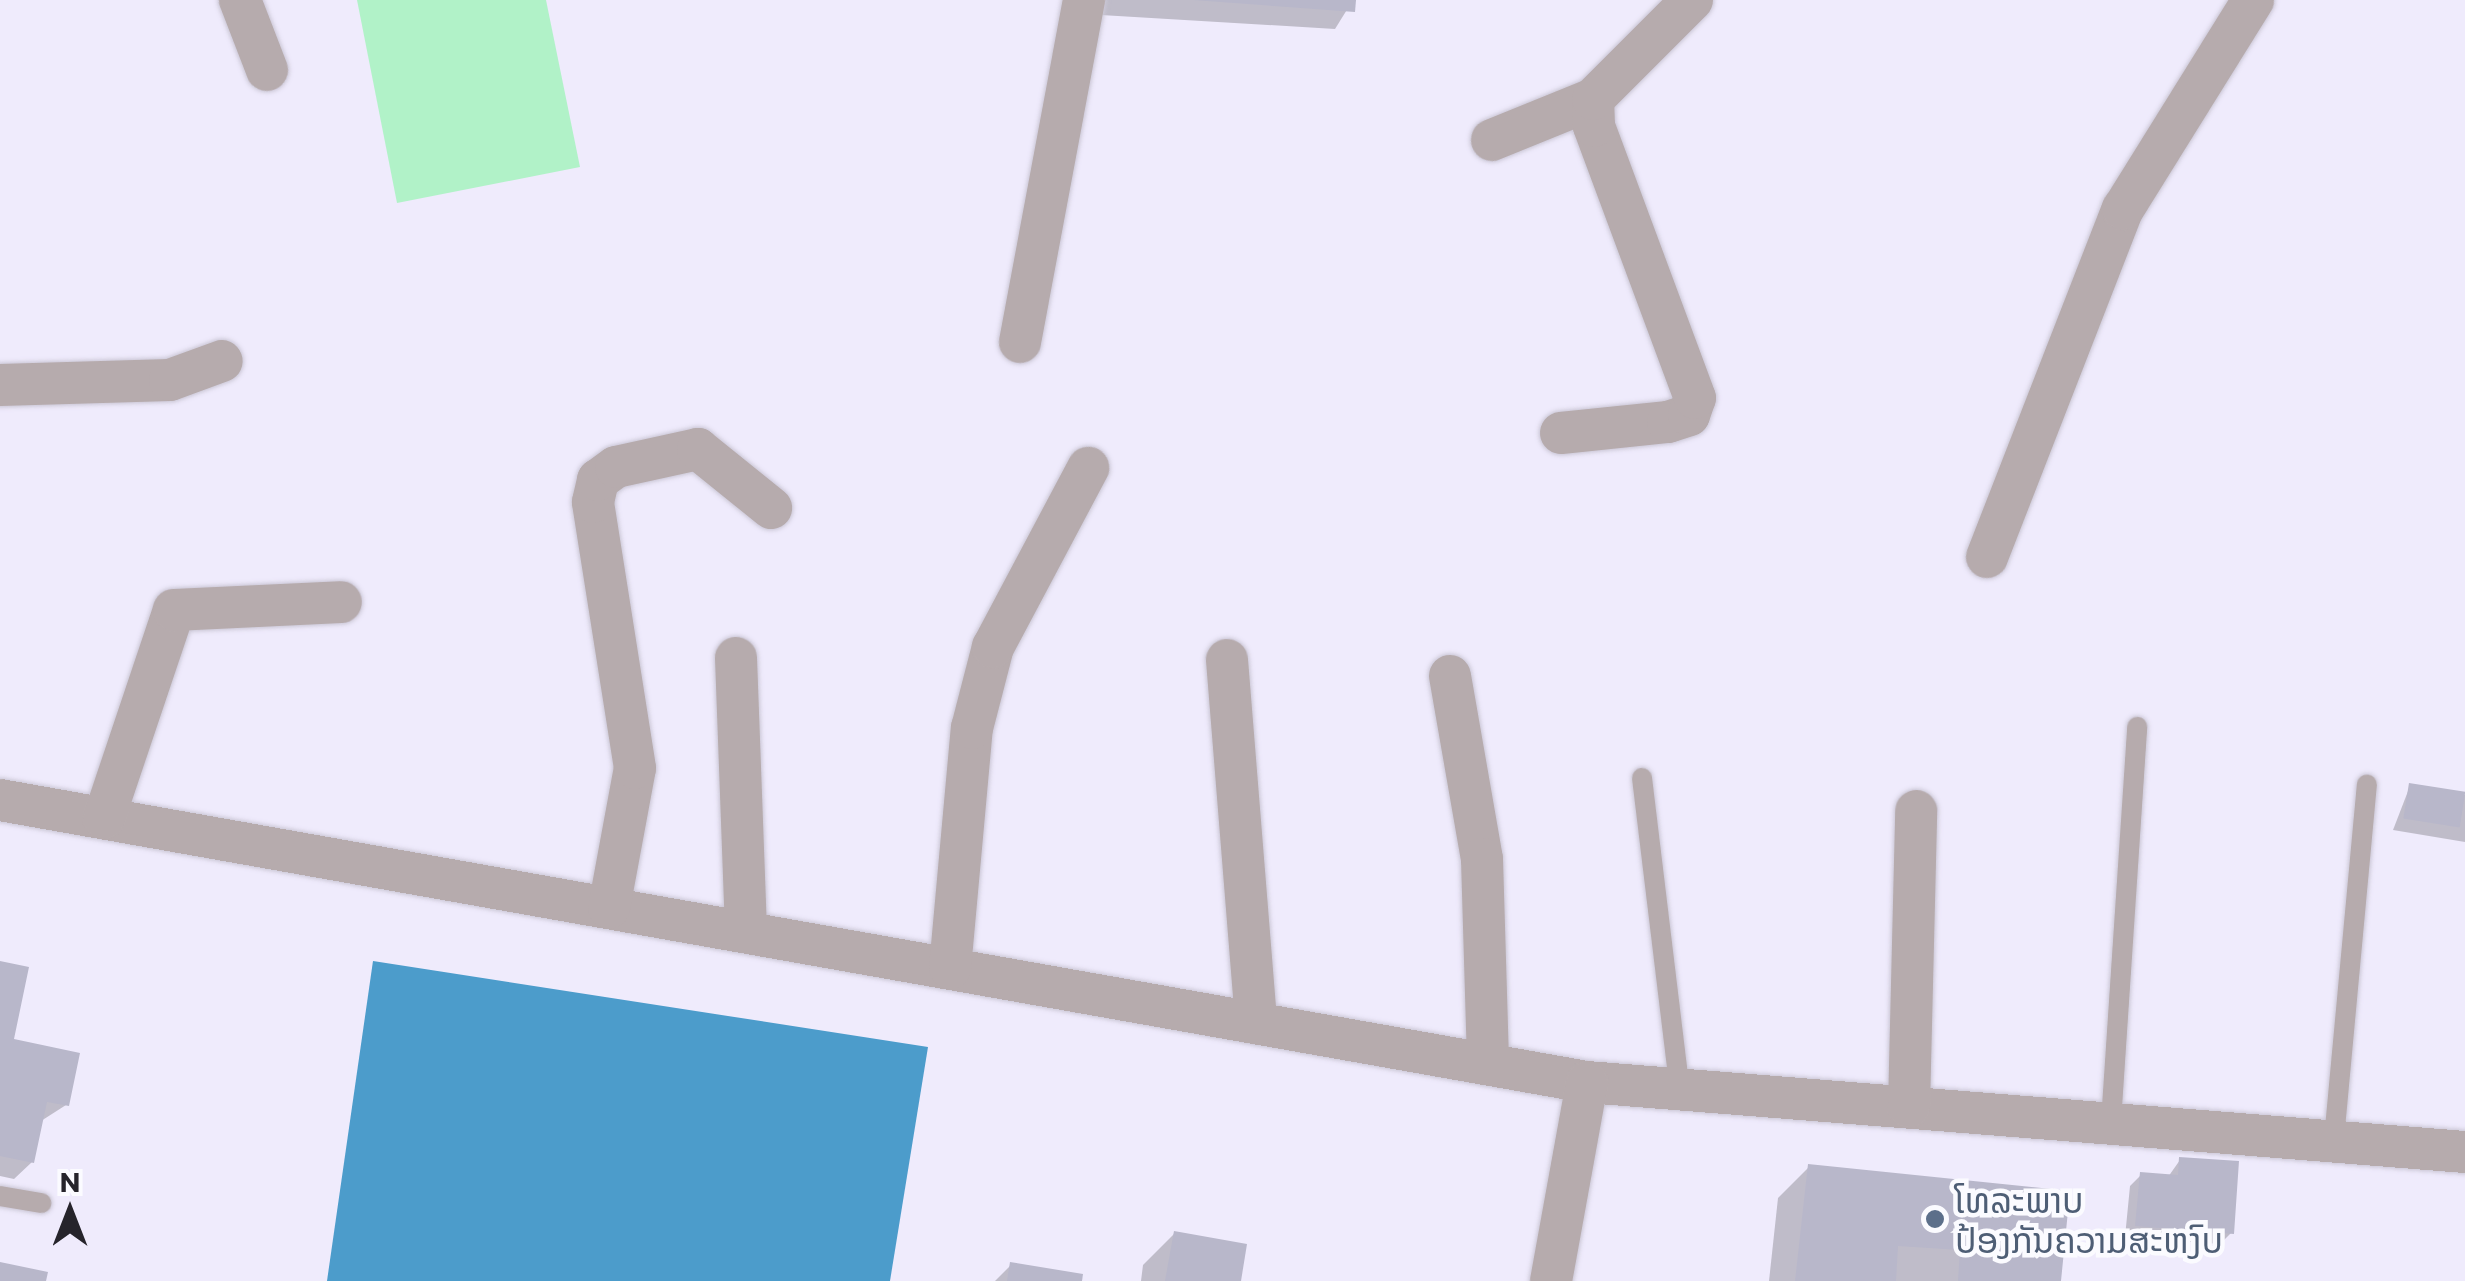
<!DOCTYPE html>
<html>
<head>
<meta charset="utf-8">
<style>
  body { margin:0 }
  #map { position:relative; width:2465px; height:1281px; overflow:hidden; background:#efebfc; font-family:Commissioner,"Noto Sans Lao",sans-serif }
  div>[style] { position:absolute }
  [style*='--x'] { left:calc(var(--x)*1px); top:calc(var(--y)*1px); width:calc(var(--w)*1px); rotate:calc(var(--a)*1deg) }
  .green>* { inset:0; background:#b1f2c8 }
  .water>* { inset:0; background:#4c9ccb }
  .shadow>* { inset:0; background:#0003 }
  .building>* { inset:0; background:#b8b7ca; transform-origin:0 0 }
  .roads { filter:drop-shadow(0 0 2px #cbc7d6) drop-shadow(0 0 2px #cbc7d6) }
  .service>* { height:20px; margin:-10px; padding:0 10px; transform-origin:10px; border-radius:10px; background:#b6abad }
  .minor>* { height:42px; margin:-21px; padding:0 21px; transform-origin:21px; border-radius:21px; background:#b6abad }
  .dots>* { width:28px; height:28px; translate:-50% -50%; box-sizing:border-box; border:5px solid #fbfbff; border-radius:50% }
  span { translate:-50% -50%; white-space:nowrap; text-align:center; line-height:1.15; -webkit-text-stroke:9px #fbfbff; paint-order:stroke }
  .service-label { font-size:35px; color:#4e5e75 }
  .left { translate:0 -50%; text-align:left }
  .north { position:absolute; left:20px; top:1161px; width:100px; height:100px; -webkit-text-stroke:8px #fbfbff; paint-order:stroke; rotate:0deg; font-size:28px; font-weight:700; line-height:40px; text-align:center; color:#26242b }
  .north::after { content:''; display:block; margin:auto; width:35px; height:45px; background:#26242b; clip-path:polygon(50% 0,100% 100%,50% 72%,0 100%) }
</style>
</head>
<body>
<div id="map">
  <div class="green">
    <div style="clip-path:polygon(357px 0,546px 0,580px 167px,397px 203px)"></div>
  </div>
  <div class="water">
    <div style="clip-path:polygon(373px 961px,928px 1047px,890px 1281px,327px 1281px)"></div>
  </div>
  <div class="shadow">
    <div style="clip-path:polygon(1102px 0,1353px 0,1335px 29px,1101px 15px)"></div>
    <div style="clip-path:polygon(2410px 786px,2465px 795px,2465px 842px,2393px 830px)"></div>
    <div style="clip-path:polygon(0 964px,11px 1041px,66px 1105px,41px 1121px,32px 1162px,14px 1179px,0 1176px)"></div>
    <div style="clip-path:polygon(2180px 1160px,2232px 1232px,2220px 1244px,2125px 1237px,2130px 1186px,2141px 1175px,2168px 1177px)"></div>
    <div style="clip-path:polygon(1809px 1167px,2058px 1281px,1769px 1281px,1778px 1198px)"></div>
    <div style="clip-path:polygon(1174px 1234px,1239px 1281px,1141px 1281px,1143px 1265px)"></div>
    <div style="clip-path:polygon(1011px 1265px,1079px 1281px,995px 1281px)"></div>
  </div>
  <div class="building">
    <div style="clip-path:polygon(1193px 0,1356px 0,1355px 12px)"></div>
    <div style="left:2409px;top:783px;width:57px;height:36px;rotate:9deg"></div>
    <div style="clip-path:polygon(0 961px,29px 967px,14px 1039px,80px 1053px,69px 1106px,47px 1102px,34px 1163px,0 1156px)"></div>
    <div style="clip-path:polygon(2179px 1157px,2239px 1161px,2234px 1234px,2135px 1226px,2140px 1172px,2178px 1175px)"></div>
    <div style="clip-path:polygon(1808px 1164px,2070px 1191px,2061px 1281px,1958px 1281px,1960px 1250px,1898px 1246px,1896px 1281px,1795px 1281px)"></div>
    <div style="clip-path:polygon(1174px 1231px,1247px 1244px,1241px 1281px,1165px 1281px)"></div>
    <div style="clip-path:polygon(0 1262px,48px 1272px,46px 1281px,0 1281px)"></div>
    <div style="clip-path:polygon(1010px 1262px,1083px 1274px,1082px 1281px,1007px 1281px)"></div>
  </div>
  <div class="roads">
    <div class="service">
      <div style="--x:1642;--y:778;--w:314;--a:83.1"></div>
      <div style="--x:2111;--y:1122;--w:396;--a:-86.2"></div>
      <div style="--x:2334;--y:1139;--w:356;--a:-84.7"></div>
      <div style="--x:0;--y:1196;--w:42;--a:9.7"></div>
    </div>
    <div class="minor">
      <div style="--x:240;--y:0;--w:75;--a:68.9"></div>
      <div style="--x:1492;--y:140;--w:109;--a:-22.1"></div>
      <div style="--x:1020;--y:342;--w:348;--a:-79.4"></div>
      <div style="--x:0;--y:385;--w:170;--a:-1.7"></div>
      <div style="--x:170;--y:380;--w:55;--a:-20.1"></div>
      <div style="--x:1561;--y:433;--w:108;--a:-5.9"></div>
      <div style="--x:1668;--y:422;--w:22;--a:-18"></div>
      <div style="--x:1689;--y:415;--w:18;--a:-71"></div>
      <div style="--x:1695;--y:398;--w:290;--a:-110.4"></div>
      <div style="--x:1594;--y:126;--w:27;--a:-92"></div>
      <div style="--x:1593;--y:99;--w:140;--a:-45"></div>
      <div style="--x:1987;--y:557;--w:374;--a:-68.7"></div>
      <div style="--x:2123;--y:209;--w:246;--a:-58.1"></div>
      <div style="--x:736;--y:658;--w:274;--a:87.9"></div>
      <div style="--x:1227;--y:660;--w:364;--a:85.4"></div>
      <div style="--x:1450;--y:676;--w:186;--a:80.1"></div>
      <div style="--x:1482;--y:859;--w:205;--a:88.3"></div>
      <div style="--x:0;--y:800;--w:1612;--a:10.08"></div>
      <div style="--x:1587;--y:1082;--w:881;--a:4.56"></div>
      <div style="--x:104;--y:818;--w:219;--a:-71.4"></div>
      <div style="--x:174;--y:610;--w:167;--a:-2.7"></div>
      <div style="--x:609;--y:908;--w:142;--a:-79.5"></div>
      <div style="--x:635;--y:768;--w:269;--a:-99"></div>
      <div style="--x:593;--y:502;--w:23;--a:-77"></div>
      <div style="--x:598;--y:480;--w:22;--a:-36"></div>
      <div style="--x:616;--y:467;--w:84;--a:-12.4"></div>
      <div style="--x:698;--y:449;--w:94;--a:38.9"></div>
      <div style="--x:950;--y:968;--w:241;--a:-84.8"></div>
      <div style="--x:972;--y:728;--w:84;--a:-75.5"></div>
      <div style="--x:993;--y:647;--w:203;--a:-62"></div>
      <div style="--x:1909;--y:1107;--w:296;--a:-88.6"></div>
      <div style="--x:1551;--y:1281;--w:202;--a:-79.7"></div>
    </div>
  </div>
  <div class="dots">
    <div style="left:1935px;top:1219px;background:#5c6f8a"></div>
  </div>
  <div class="service-label">
    <span class="left" style="left:1955px;top:1219px">ໂທລະພາບ<br>ປ້ອງກັນຄວາມສະຫງົບ</span>
  </div>
  <div class="north">N</div>
</div>
</body>
</html>
